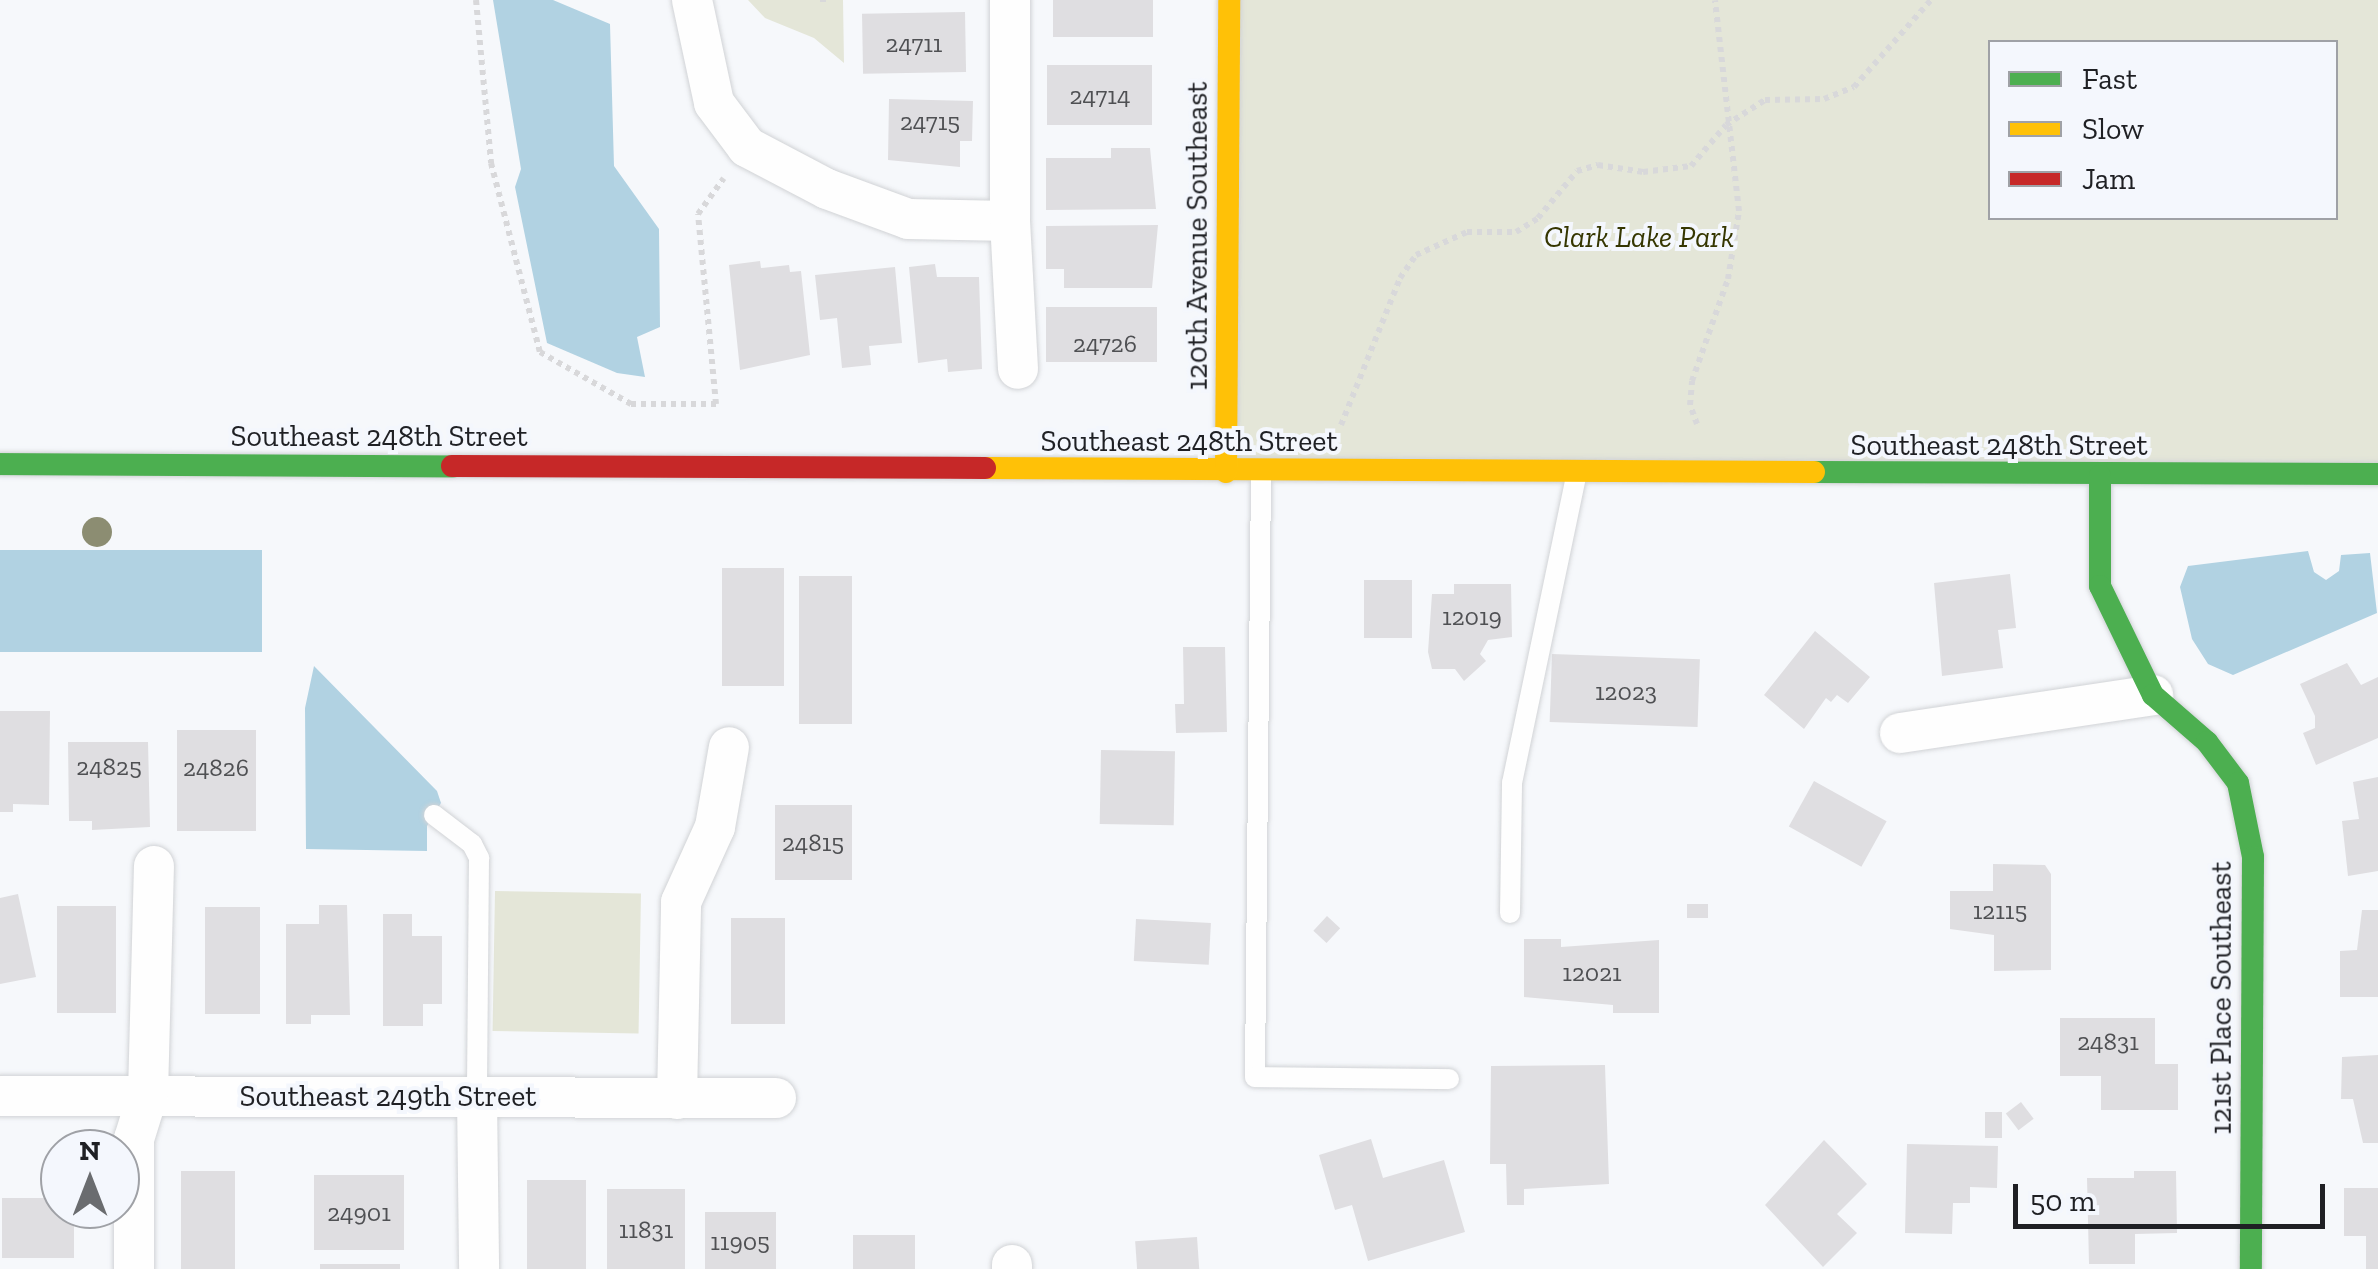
<!DOCTYPE html>
<html>
<head>
<meta charset="utf-8">
<style>
  body { margin:0 }
  #map { position:relative; width:2378px; height:1269px; overflow:hidden; background:#f6f8fb; font-family:"Zilla Slab",serif }
  div>[style] { position:absolute }
  [style*='--x'] { left:calc(var(--x)*1px); top:calc(var(--y)*1px); width:calc(var(--w)*1px); rotate:calc(var(--a)*1deg) }
  .green>* { inset:0; background:#e4e6d8; transform-origin:0 0 }
  .water>* { inset:0; background:#b1d2e2; transform-origin:0 0 }
  .building>* { inset:0; background:#dfdee1; transform-origin:0 0 }
  .path>* { height:6px; margin-top:-3px; transform-origin:0; background:repeating-linear-gradient(90deg,#d8d8da 0 5px,transparent 0 10px) }
  .roads { filter:drop-shadow(0 0 2px #d1d3d6) drop-shadow(0 0 2px #d1d3d6) }
  .lane>* { height:20px; margin:-10px; padding:0 10px; transform-origin:10px; border-radius:10px; background:#fefefe }
  .street>* { height:40px; margin:-20px; padding:0 20px; transform-origin:20px; border-radius:20px; background:#fefefe }
  .fast>* { height:22px; margin:-11px; padding:0 11px; transform-origin:11px; border-radius:11px; background:#4caf50 }
  .slow>* { height:22px; margin:-11px; padding:0 11px; transform-origin:11px; border-radius:11px; background:#ffc107 }
  .jam>* { height:22px; margin:-11px; padding:0 11px; transform-origin:11px; border-radius:11px; background:#c62828 }
  .trees>* { width:30px; height:30px; margin:-15px; border-radius:50%; background:#8c8d72 }
  span { translate:-50% -50%; white-space:nowrap; text-align:center; line-height:1.15; -webkit-text-stroke:8px #f4f7fd; paint-order:stroke }
  .number-label { font-size:25px; color:#4f5053 }
  .number-label span { -webkit-text-stroke-width:0 }
  .street-label { font-size:30px; color:#1f2024 }
  .park-label { font-size:30px; color:#353601; font-style:italic }
  .legend { position:absolute; left:1988px; top:40px; width:350px; height:180px; box-sizing:border-box; background:#f4f7fd; border:2px solid #9fa1a6; margin:0; padding:12px 18px; list-style:none; font-size:30px; color:#1f2024 }
  .legend li { display:flex; align-items:center; gap:20px; height:50px }
  .legend b { width:50px; border:2px solid #9fa1a6 }
  .north { position:absolute; left:40px; top:1129px; width:100px; height:100px; box-sizing:border-box; background:#f4f7fd; border:2px solid #9fa1a6; border-radius:50%; rotate:0deg; font-size:28px; font-weight:700; line-height:40px; text-align:center; color:#1f2024 }
  .north::after { content:''; display:block; margin:auto; width:35px; height:45px; background:#6a6c6f; clip-path:polygon(50% 0,100% 100%,50% 72%,0 100%) }
  .scale { position:absolute; left:2013px; top:1184px; width:312px; height:45px; box-sizing:border-box; border:5px solid #1f2024; border-top:0; padding-left:12px; font-size:30px; line-height:35px; white-space:nowrap; color:#1f2024; -webkit-text-stroke:8px #f4f7fd; paint-order:stroke }
</style>
</head>
<body>
<div id="map">
  <div class="green">
    <div style="clip-path:polygon(748px 0,843px 0,844px 63px,814px 38px,765px 18px)"></div>
    <div style="clip-path:polygon(evenodd,1229px 0,2378px 0,2378px 474px,1226px 472px,1229px 0,1990px 42px,2336px 42px,2336px 218px,1990px 218px,1990px 42px)"></div>
    <div style="left:495px;top:891px;width:146px;height:140px;rotate:1deg"></div>
  </div>
  <div class="water">
    <div style="clip-path:polygon(493px 0,553px 0,610px 24px,614px 166px,659px 229px,660px 327px,637px 337px,645px 377px,617px 373px,547px 343px,515px 187px,521px 169px)"></div>
    <div style="left:0;top:550px;width:262px;height:102px"></div>
    <div style="clip-path:polygon(2308px 551px,2314px 572px,2326px 580px,2339px 571px,2341px 555px,2370px 553px,2377px 613px,2233px 675px,2208px 664px,2192px 639px,2180px 587px,2188px 566px)"></div>
    <div style="clip-path:polygon(314px 666px,437px 791px,441px 803px,427px 826px,427px 851px,306px 849px,305px 708px)"></div>
  </div>
  <div class="building">
    <div style="left:1053px;top:0;width:100px;height:37px"></div>
    <div style="left:965px;top:12px;width:60px;height:103px;rotate:89deg"></div>
    <div style="left:1047px;top:65px;width:105px;height:60px"></div>
    <div style="clip-path:polygon(889px 99px,973px 101px,972px 141px,960px 141px,960px 167px,888px 160px)"></div>
    <div style="clip-path:polygon(1111px 148px,1150px 148px,1156px 209px,1046px 210px,1046px 158px,1111px 158px)"></div>
    <div style="clip-path:polygon(1158px 225px,1152px 288px,1064px 288px,1064px 269px,1046px 269px,1046px 226px)"></div>
    <div style="clip-path:polygon(760px 261px,761px 268px,789px 265px,790px 272px,801px 271px,810px 355px,740px 370px,729px 265px)"></div>
    <div style="clip-path:polygon(935px 264px,937px 277px,979px 277px,982px 369px,948px 372px,947px 359px,918px 363px,909px 267px)"></div>
    <div style="clip-path:polygon(895px 267px,902px 343px,869px 346px,871px 365px,842px 368px,837px 318px,820px 320px,815px 275px)"></div>
    <div style="left:1157px;top:307px;width:55px;height:111px;rotate:90deg"></div>
    <div style="left:722px;top:568px;width:62px;height:118px"></div>
    <div style="clip-path:polygon(2010px 574px,2016px 628px,1998px 630px,2003px 668px,1942px 676px,1934px 583px)"></div>
    <div style="left:799px;top:576px;width:53px;height:148px"></div>
    <div style="left:1412px;top:580px;width:58px;height:48px;rotate:90deg"></div>
    <div style="clip-path:polygon(1454px 584px,1511px 584px,1512px 637px,1488px 640px,1480px 654px,1486px 661px,1464px 681px,1455px 669px,1432px 669px,1428px 652px,1432px 594px,1454px 594px)"></div>
    <div style="clip-path:polygon(1815px 631px,1870px 677px,1848px 703px,1837px 695px,1831px 702px,1826px 698px,1804px 729px,1764px 695px)"></div>
    <div style="clip-path:polygon(1183px 647px,1225px 647px,1227px 732px,1176px 733px,1175px 704px,1184px 704px)"></div>
    <div style="left:1552px;top:654px;width:148px;height:68px;rotate:2deg"></div>
    <div style="clip-path:polygon(2347px 663px,2361px 685px,2378px 677px,2378px 738px,2316px 765px,2303px 733px,2315px 728px,2315px 716px,2300px 684px)"></div>
    <div style="clip-path:polygon(0 711px,50px 711px,49px 805px,13px 804px,13px 812px,0 812px)"></div>
    <div style="left:177px;top:730px;width:79px;height:101px"></div>
    <div style="clip-path:polygon(68px 742px,148px 742px,150px 827px,92px 830px,92px 821px,69px 821px)"></div>
    <div style="left:1101px;top:750px;width:74px;height:74px;rotate:1deg"></div>
    <div style="clip-path:polygon(2378px 777px,2378px 871px,2348px 876px,2342px 821px,2359px 819px,2353px 782px)"></div>
    <div style="left:1814px;top:781px;width:83px;height:52px;rotate:29deg"></div>
    <div style="left:775px;top:805px;width:77px;height:75px"></div>
    <div style="clip-path:polygon(1993px 864px,2045px 865px,2051px 874px,2051px 970px,1994px 971px,1994px 935px,1950px 929px,1950px 891px,1993px 891px)"></div>
    <div style="clip-path:polygon(18px 894px,36px 977px,0 984px,0 898px)"></div>
    <div style="left:1708px;top:904px;width:14px;height:21px;rotate:90deg"></div>
    <div style="clip-path:polygon(319px 905px,347px 905px,350px 1015px,311px 1015px,311px 1024px,286px 1024px,286px 924px,319px 924px)"></div>
    <div style="left:57px;top:906px;width:59px;height:107px"></div>
    <div style="left:205px;top:907px;width:55px;height:107px"></div>
    <div style="clip-path:polygon(2362px 910px,2378px 910px,2378px 997px,2340px 997px,2340px 951px,2357px 950px)"></div>
    <div style="clip-path:polygon(383px 914px,412px 914px,412px 936px,442px 936px,442px 1004px,423px 1004px,423px 1026px,383px 1026px)"></div>
    <div style="left:1327px;top:916px;width:18px;height:20px;rotate:43deg"></div>
    <div style="left:731px;top:918px;width:54px;height:106px"></div>
    <div style="left:1136px;top:919px;width:75px;height:42px;rotate:3deg"></div>
    <div style="clip-path:polygon(1524px 939px,1561px 939px,1561px 947px,1659px 940px,1659px 1013px,1613px 1013px,1613px 1005px,1524px 997px)"></div>
    <div style="clip-path:polygon(2060px 1018px,2155px 1018px,2155px 1064px,2178px 1064px,2178px 1110px,2101px 1110px,2101px 1076px,2060px 1076px)"></div>
    <div style="clip-path:polygon(2378px 1055px,2378px 1143px,2363px 1143px,2353px 1099px,2341px 1099px,2342px 1057px)"></div>
    <div style="clip-path:polygon(1605px 1065px,1609px 1184px,1524px 1189px,1524px 1205px,1507px 1205px,1506px 1164px,1490px 1164px,1491px 1066px)"></div>
    <div style="left:2021px;top:1102px;width:21px;height:19px;rotate:53deg"></div>
    <div style="left:1985px;top:1112px;width:17px;height:26px"></div>
    <div style="clip-path:polygon(1371px 1139px,1383px 1178px,1444px 1160px,1465px 1232px,1368px 1261px,1352px 1205px,1335px 1210px,1319px 1155px)"></div>
    <div style="clip-path:polygon(1824px 1140px,1867px 1184px,1837px 1214px,1857px 1233px,1823px 1267px,1765px 1205px)"></div>
    <div style="clip-path:polygon(1907px 1144px,1998px 1146px,1997px 1188px,1970px 1187px,1970px 1203px,1953px 1203px,1952px 1234px,1905px 1233px)"></div>
    <div style="left:181px;top:1171px;width:54px;height:98px"></div>
    <div style="clip-path:polygon(2134px 1171px,2176px 1171px,2177px 1233px,2135px 1234px,2135px 1264px,2089px 1264px,2087px 1178px,2134px 1178px)"></div>
    <div style="left:314px;top:1175px;width:90px;height:75px"></div>
    <div style="left:527px;top:1180px;width:59px;height:89px"></div>
    <div style="clip-path:polygon(2344px 1188px,2378px 1188px,2378px 1269px,2366px 1269px,2366px 1236px,2344px 1236px)"></div>
    <div style="left:607px;top:1189px;width:78px;height:80px"></div>
    <div style="clip-path:polygon(2px 1198px,60px 1198px,60px 1209px,74px 1209px,74px 1258px,2px 1258px)"></div>
    <div style="left:705px;top:1212px;width:71px;height:57px"></div>
    <div style="left:915px;top:1235px;width:34px;height:62px;rotate:90deg"></div>
    <div style="left:1197px;top:1237px;width:32px;height:62px;rotate:86deg"></div>
    <div style="left:320px;top:1264px;width:80px;height:5px"></div>
  </div>
  <div class="path">
    <div style="--x:476;--y:0;--w:164;--a:84.7"></div>
    <div style="--x:491;--y:163;--w:195;--a:75.5"></div>
    <div style="--x:540;--y:352;--w:105;--a:29.7"></div>
    <div style="--x:631;--y:404;--w:85;--a:0"></div>
    <div style="--x:716;--y:404;--w:191;--a:-95.4"></div>
    <div style="--x:698;--y:214;--w:44;--a:-54.2"></div>
    <div style="--x:823;--y:0;--w:2;--a:90"></div>
    <div style="--x:1697;--y:424;--w:20;--a:-110"></div>
    <div style="--x:1690;--y:405;--w:24;--a:-85"></div>
    <div style="--x:1692;--y:381;--w:108;--a:-70.6"></div>
    <div style="--x:1728;--y:279;--w:69;--a:-80.8"></div>
    <div style="--x:1739;--y:211;--w:212;--a:-96.5"></div>
    <div style="--x:1341;--y:425;--w:158;--a:-68.1"></div>
    <div style="--x:1400;--y:278;--w:28;--a:-55"></div>
    <div style="--x:1416;--y:255;--w:56;--a:-24.3"></div>
    <div style="--x:1467;--y:232;--w:49;--a:0"></div>
    <div style="--x:1516;--y:232;--w:26;--a:-32"></div>
    <div style="--x:1538;--y:218;--w:61;--a:-50.3"></div>
    <div style="--x:1577;--y:171;--w:22;--a:-16"></div>
    <div style="--x:1598;--y:165;--w:46;--a:8.8"></div>
    <div style="--x:1643;--y:172;--w:48;--a:-7.1"></div>
    <div style="--x:1691;--y:166;--w:54;--a:-49.5"></div>
    <div style="--x:1726;--y:125;--w:46;--a:-32.7"></div>
    <div style="--x:1765;--y:100;--w:59;--a:-1"></div>
    <div style="--x:1824;--y:99;--w:32;--a:-22"></div>
    <div style="--x:1854;--y:87;--w:116;--a:-48.5"></div>
  </div>
  <div class="roads">
    <div class="lane">
      <div style="--x:1261;--y:472;--w:605;--a:90.57"></div>
      <div style="--x:1255;--y:1077;--w:194;--a:0.6"></div>
      <div style="--x:434;--y:815;--w:48;--a:37.3"></div>
      <div style="--x:472;--y:844;--w:16;--a:63"></div>
      <div style="--x:479;--y:858;--w:239;--a:90.5"></div>
      <div style="--x:1510;--y:913;--w:130;--a:-89.1"></div>
      <div style="--x:1512;--y:783;--w:314;--a:-78.2"></div>
    </div>
    <div class="street">
      <div style="--x:692;--y:0;--w:105;--a:77.9"></div>
      <div style="--x:714;--y:103;--w:55;--a:53.1"></div>
      <div style="--x:747;--y:147;--w:90;--a:27.7"></div>
      <div style="--x:827;--y:189;--w:86;--a:20.3"></div>
      <div style="--x:908;--y:219;--w:102;--a:1.1"></div>
      <div style="--x:1010;--y:0;--w:221;--a:90"></div>
      <div style="--x:1010;--y:221;--w:148;--a:86.9"></div>
      <div style="--x:1900;--y:733;--w:256;--a:-8.5"></div>
      <div style="--x:0;--y:1096;--w:776;--a:0.15"></div>
      <div style="--x:477;--y:1097;--w:172;--a:89.3"></div>
      <div style="--x:677;--y:1099;--w:197;--a:-88.8"></div>
      <div style="--x:681;--y:902;--w:82;--a:-65.6"></div>
      <div style="--x:715;--y:827;--w:81;--a:-80.1"></div>
      <div style="--x:1012;--y:1265;--w:4;--a:90"></div>
      <div style="--x:134;--y:1269;--w:130;--a:-90"></div>
      <div style="--x:134;--y:1139;--w:47;--a:-72.7"></div>
      <div style="--x:148;--y:1094;--w:228;--a:-88.5"></div>
    </div>
    <div class="fast">
      <div style="--x:0;--y:464;--w:452;--a:0.3"></div>
      <div style="--x:1814;--y:472;--w:564;--a:0.2"></div>
      <div style="--x:2100;--y:476;--w:110;--a:90"></div>
      <div style="--x:2100;--y:586;--w:121;--a:64.1"></div>
      <div style="--x:2153;--y:695;--w:72;--a:41"></div>
      <div style="--x:2207;--y:742;--w:51;--a:52.9"></div>
      <div style="--x:2238;--y:783;--w:76;--a:78.5"></div>
      <div style="--x:2253;--y:857;--w:412;--a:90.3"></div>
    </div>
    <div class="slow">
      <div style="--x:985;--y:468;--w:829;--a:0.28"></div>
      <div style="--x:1226;--y:472;--w:472;--a:-89.6"></div>
    </div>
    <div class="jam">
      <div style="--x:452;--y:466;--w:533;--a:0.21"></div>
    </div>
  </div>
  <div class="trees">
    <div style="left:97px;top:532px"></div>
  </div>
  <div class="number-label">
    <span style="left:914px;top:43px">24711</span>
    <span style="left:1100px;top:95px">24714</span>
    <span style="left:930px;top:121px">24715</span>
    <span style="left:1105px;top:343px">24726</span>
    <span style="left:1472px;top:616px">12019</span>
    <span style="left:1626px;top:691px">12023</span>
    <span style="left:109px;top:766px">24825</span>
    <span style="left:216px;top:767px">24826</span>
    <span style="left:813px;top:842px">24815</span>
    <span style="left:2000px;top:910px">12115</span>
    <span style="left:1592px;top:972px">12021</span>
    <span style="left:2108px;top:1041px">24831</span>
    <span style="left:359px;top:1212px">24901</span>
    <span style="left:646px;top:1229px">11831</span>
    <span style="left:740px;top:1241px">11905</span>
  </div>
  <div class="street-label">
    <span style="left:1197px;top:236px;rotate:-90deg">120th Avenue Southeast</span>
    <span style="left:379px;top:436px">Southeast 248th Street</span>
    <span style="left:1189px;top:441px">Southeast 248th Street</span>
    <span style="left:1999px;top:445px">Southeast 248th Street</span>
    <span style="left:2221px;top:998px;rotate:-90deg">121st Place Southeast</span>
    <span style="left:388px;top:1096px">Southeast 249th Street</span>
  </div>
  <div class="park-label">
    <span style="left:1639px;top:237px">Clark Lake Park</span>
  </div>
  <ul class="legend">
  <li><b style="height:12px;background:#4caf50"></b>Fast</li>
  <li><b style="height:12px;background:#ffc107"></b>Slow</li>
  <li><b style="height:12px;background:#c62828"></b>Jam</li>
  </ul>
  <div class="north">N</div>
  <div class="scale">50 m</div>
</div>
</body>
</html>
